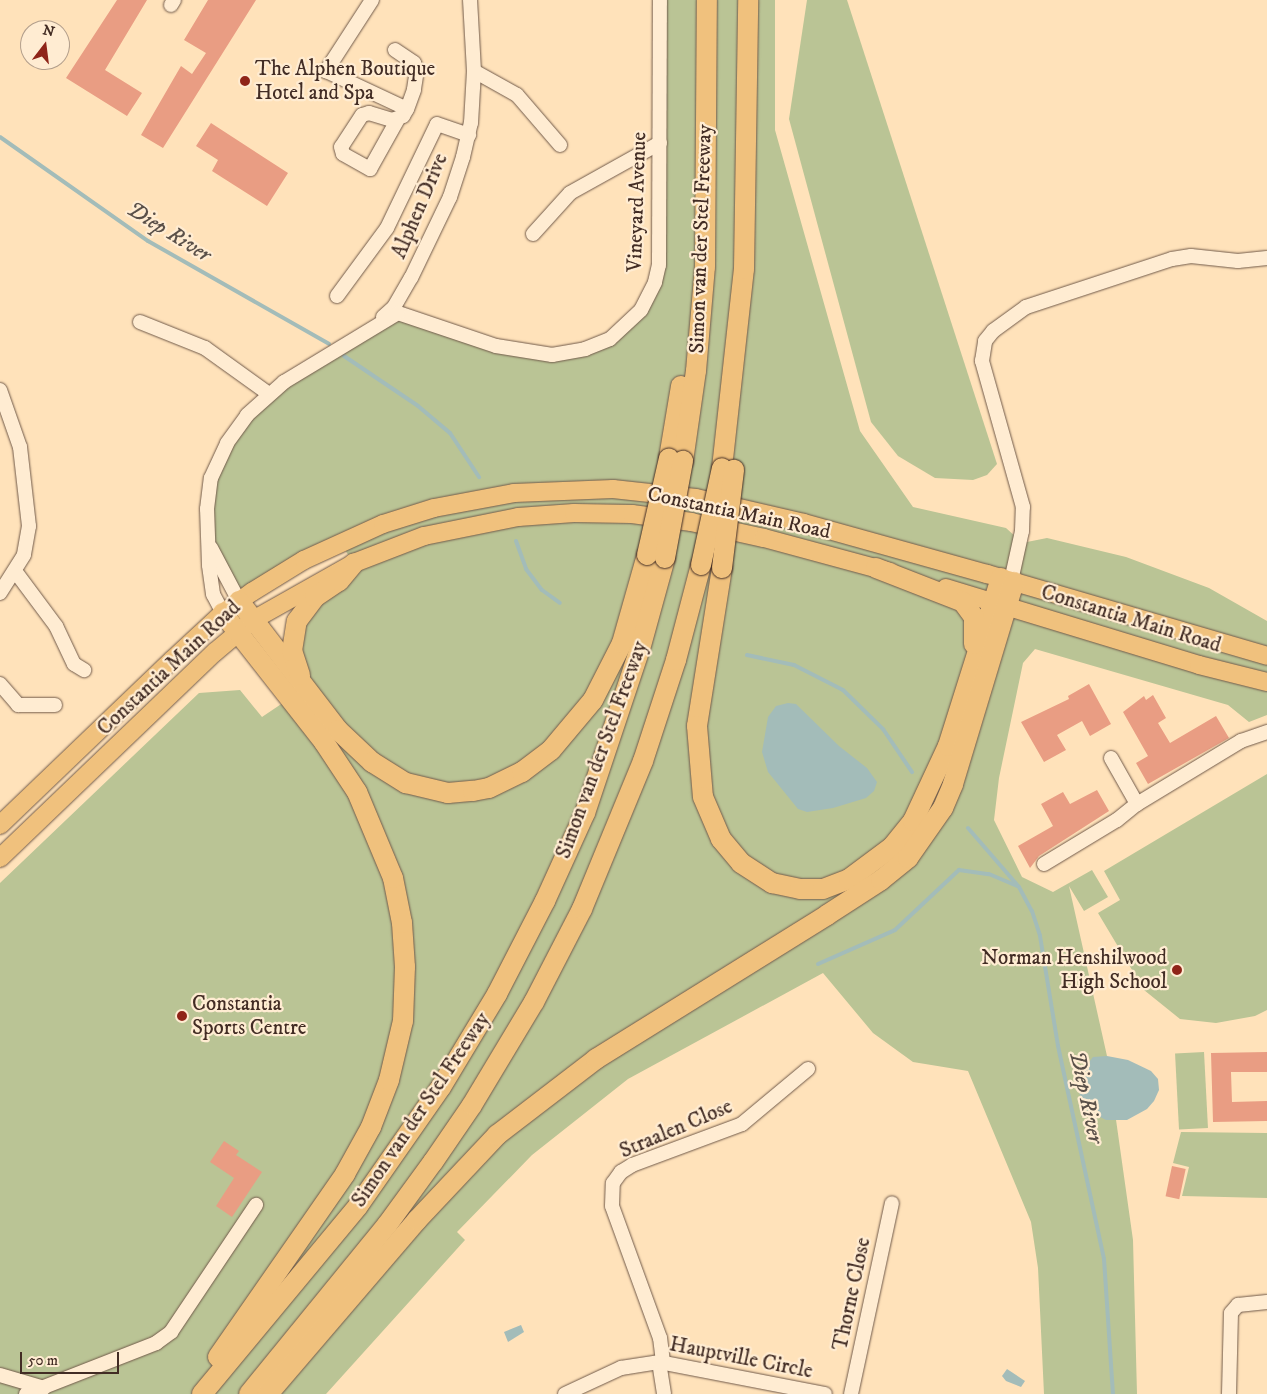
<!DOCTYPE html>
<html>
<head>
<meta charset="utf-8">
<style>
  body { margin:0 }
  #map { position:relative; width:1267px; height:1394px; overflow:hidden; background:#ffe2ba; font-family:"IM FELL DW Pica",serif }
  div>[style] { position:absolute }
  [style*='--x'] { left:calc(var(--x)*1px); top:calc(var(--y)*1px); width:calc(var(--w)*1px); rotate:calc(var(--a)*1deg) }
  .green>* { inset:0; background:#bac495; transform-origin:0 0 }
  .water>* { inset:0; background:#a3bcb9 }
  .stream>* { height:4px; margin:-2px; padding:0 2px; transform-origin:2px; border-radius:2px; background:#a3bcb9 }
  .building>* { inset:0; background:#e99d83; transform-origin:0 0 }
  .roads { filter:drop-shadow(0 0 1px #715a4a) drop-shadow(0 0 1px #715a4a) }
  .minor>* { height:14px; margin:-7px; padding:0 7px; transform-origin:7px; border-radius:7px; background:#ffecd2 }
  .major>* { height:18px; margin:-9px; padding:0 9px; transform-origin:9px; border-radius:9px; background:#f0c17d }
  .highway>* { height:20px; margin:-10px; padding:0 10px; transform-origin:10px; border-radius:10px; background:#f0c17d }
  .bridges { filter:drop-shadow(0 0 1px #422c24) drop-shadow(0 0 1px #422c24) }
  .highway-bridge>* { height:20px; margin:-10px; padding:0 10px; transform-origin:10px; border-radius:10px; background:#f0c17d }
  .dots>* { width:14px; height:14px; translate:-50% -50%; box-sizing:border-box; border:2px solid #ffecd2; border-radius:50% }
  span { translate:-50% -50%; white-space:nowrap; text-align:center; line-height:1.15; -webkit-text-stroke:4.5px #ffecd2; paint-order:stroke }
  .poi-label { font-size:21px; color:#422c24 }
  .left { translate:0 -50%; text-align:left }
  .right { translate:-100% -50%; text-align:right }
  .street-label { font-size:21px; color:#422c24 }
  .water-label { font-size:22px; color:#5a5049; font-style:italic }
  .north { position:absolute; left:20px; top:20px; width:50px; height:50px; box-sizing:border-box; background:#ffecd2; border:1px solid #b39f8c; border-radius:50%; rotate:15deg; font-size:14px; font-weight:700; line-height:20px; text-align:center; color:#422c24 }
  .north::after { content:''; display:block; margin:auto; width:18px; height:22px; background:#8f2418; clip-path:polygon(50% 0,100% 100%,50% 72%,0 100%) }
  .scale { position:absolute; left:20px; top:1352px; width:99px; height:22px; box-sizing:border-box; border:2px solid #422c24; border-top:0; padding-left:6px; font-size:15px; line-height:18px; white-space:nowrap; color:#422c24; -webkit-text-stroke:4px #ffecd2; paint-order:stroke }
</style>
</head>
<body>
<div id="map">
  <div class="green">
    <div style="clip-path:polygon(660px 0,775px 0,775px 130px,860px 431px,913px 507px,1006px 528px,1017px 538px,1027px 542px,1047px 538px,1126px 557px,1209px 588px,1267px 621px,1267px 715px,1249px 722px,1228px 705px,1035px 649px,1023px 663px,999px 778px,994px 820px,1022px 877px,1053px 892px,1092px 870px,1108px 897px,1084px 911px,1069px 886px,1107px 1056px,1133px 1240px,1137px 1394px,1044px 1394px,1038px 1268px,1031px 1222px,968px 1071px,913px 1062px,873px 1033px,823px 973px,628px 1079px,532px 1155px,457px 1232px,465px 1240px,326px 1394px,0 1394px,0 883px,199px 693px,240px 690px,262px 717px,305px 688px,293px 638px,354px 563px,340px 543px,239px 601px,208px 543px,211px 478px,269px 394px,398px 313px,537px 355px,610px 339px,655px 282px)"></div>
    <div style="clip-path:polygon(807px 0,847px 0,997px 464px,987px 475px,973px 480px,935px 478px,898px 456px,871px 422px,789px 119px)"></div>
    <div style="clip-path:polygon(1267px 774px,1267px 1010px,1255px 1016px,1216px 1023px,1180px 1019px,1144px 990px,1098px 913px,1120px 900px,1104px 871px)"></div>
    <div style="left:1204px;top:1052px;width:76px;height:29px;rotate:87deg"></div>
    <div style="clip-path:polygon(1181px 1132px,1267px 1133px,1267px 1198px,1182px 1196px,1189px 1167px,1173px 1163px)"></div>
  </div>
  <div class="water">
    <div style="clip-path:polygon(788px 703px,796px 704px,839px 746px,867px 768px,877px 782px,874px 791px,866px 798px,833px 808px,807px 812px,798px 809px,768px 772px,762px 752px,768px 717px,776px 706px)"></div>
    <div style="clip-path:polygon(1107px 1056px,1128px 1060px,1151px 1071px,1158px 1079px,1159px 1090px,1154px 1101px,1147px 1109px,1127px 1120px,1106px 1120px,1084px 1109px,1079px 1092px,1083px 1070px,1093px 1057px)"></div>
    <div style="clip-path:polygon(521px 1325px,524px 1332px,508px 1342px,504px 1332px)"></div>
    <div style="clip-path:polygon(1007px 1369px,1025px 1381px,1021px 1387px,1006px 1381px,1002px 1376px)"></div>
  </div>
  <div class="stream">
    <div style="--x:0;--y:137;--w:181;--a:35.1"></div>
    <div style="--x:148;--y:241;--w:208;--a:29.6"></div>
    <div style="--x:344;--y:356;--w:89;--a:34"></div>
    <div style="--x:418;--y:406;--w:42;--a:40.2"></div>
    <div style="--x:450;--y:433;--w:53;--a:56.6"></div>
    <div style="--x:516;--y:541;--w:30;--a:70"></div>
    <div style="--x:526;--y:569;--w:26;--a:53"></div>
    <div style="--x:542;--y:590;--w:22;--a:36"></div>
    <div style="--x:747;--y:655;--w:48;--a:12"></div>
    <div style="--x:794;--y:665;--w:55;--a:27"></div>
    <div style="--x:843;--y:690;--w:56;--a:44.3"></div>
    <div style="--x:883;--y:729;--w:52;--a:56"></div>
    <div style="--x:968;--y:828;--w:78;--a:49.2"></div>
    <div style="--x:1019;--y:887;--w:27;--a:62"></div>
    <div style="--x:1032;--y:911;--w:26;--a:72"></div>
    <div style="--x:1040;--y:936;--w:111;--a:80.7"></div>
    <div style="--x:1058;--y:1046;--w:218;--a:77.8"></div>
    <div style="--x:1104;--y:1259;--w:135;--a:86.2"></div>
    <div style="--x:818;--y:964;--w:84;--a:-23.8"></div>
    <div style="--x:895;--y:930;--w:88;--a:-43.2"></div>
    <div style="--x:959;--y:870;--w:30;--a:8"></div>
    <div style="--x:989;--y:874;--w:30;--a:23"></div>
  </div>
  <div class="building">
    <div style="clip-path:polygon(117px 0,147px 0,105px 70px,142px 93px,127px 116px,66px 78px)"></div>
    <div style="clip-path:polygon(208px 0,256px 0,163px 148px,141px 135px,181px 66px,192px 74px,206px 53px,184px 40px)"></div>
    <div style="clip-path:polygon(211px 123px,288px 173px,267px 206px,212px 171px,218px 160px,196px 146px)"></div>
    <div style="clip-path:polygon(1089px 684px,1111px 724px,1090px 736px,1082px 721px,1057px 735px,1066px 750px,1044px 762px,1021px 722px,1069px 699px,1068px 696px)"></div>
    <div style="clip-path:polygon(1153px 695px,1166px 718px,1158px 723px,1170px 743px,1216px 716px,1229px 738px,1148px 784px,1136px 763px,1148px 756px,1123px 712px,1144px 696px,1146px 700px)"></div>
    <div style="clip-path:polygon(1097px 790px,1109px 811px,1039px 856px,1030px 868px,1018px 846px,1053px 826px,1041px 804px,1063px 792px,1070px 804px)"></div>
    <div style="clip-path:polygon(1267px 1052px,1267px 1072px,1231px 1072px,1232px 1102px,1267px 1101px,1267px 1121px,1213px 1122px,1211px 1053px)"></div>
    <div style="clip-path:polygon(224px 1141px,239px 1151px,236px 1155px,262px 1172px,232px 1217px,216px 1206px,234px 1178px,210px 1162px)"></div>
    <div style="left:1172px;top:1166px;width:14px;height:31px;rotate:12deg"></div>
  </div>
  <div class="roads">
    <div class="minor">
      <div style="--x:372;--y:0;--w:85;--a:122.9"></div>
      <div style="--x:326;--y:71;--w:89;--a:25.1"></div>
      <div style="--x:171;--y:5;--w:6;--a:-59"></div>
      <div style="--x:395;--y:50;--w:23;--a:34"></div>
      <div style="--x:414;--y:63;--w:8;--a:67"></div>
      <div style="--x:417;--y:70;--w:20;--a:99"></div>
      <div style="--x:414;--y:90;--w:20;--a:110"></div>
      <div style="--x:407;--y:109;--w:8;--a:120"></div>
      <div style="--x:403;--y:116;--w:12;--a:160"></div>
      <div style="--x:392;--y:120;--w:24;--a:-163"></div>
      <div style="--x:369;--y:113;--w:7;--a:164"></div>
      <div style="--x:362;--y:115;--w:38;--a:123"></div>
      <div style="--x:341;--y:147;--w:7;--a:74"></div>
      <div style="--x:343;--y:154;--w:31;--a:29"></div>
      <div style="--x:370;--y:169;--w:57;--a:-60.8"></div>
      <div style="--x:474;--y:71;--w:49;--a:29.2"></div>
      <div style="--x:517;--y:95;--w:66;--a:49.3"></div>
      <div style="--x:533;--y:234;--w:55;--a:-47.9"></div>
      <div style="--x:570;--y:193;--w:103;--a:-29.1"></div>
      <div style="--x:337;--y:296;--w:84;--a:-53.7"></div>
      <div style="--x:387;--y:228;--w:115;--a:-64.3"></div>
      <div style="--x:437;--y:124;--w:34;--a:19"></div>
      <div style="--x:398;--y:313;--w:103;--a:18.6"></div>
      <div style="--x:496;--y:346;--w:57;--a:9.1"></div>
      <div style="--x:552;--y:355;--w:34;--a:-10"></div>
      <div style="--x:585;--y:349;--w:27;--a:-22"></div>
      <div style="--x:610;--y:339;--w:42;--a:-43.1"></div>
      <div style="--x:641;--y:310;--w:31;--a:-63"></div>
      <div style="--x:655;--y:282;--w:17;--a:-77"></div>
      <div style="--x:659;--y:265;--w:265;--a:-89.8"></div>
      <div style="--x:383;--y:317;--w:15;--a:-42"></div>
      <div style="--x:394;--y:307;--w:34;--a:-60"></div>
      <div style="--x:411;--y:278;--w:90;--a:-64.3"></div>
      <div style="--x:450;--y:197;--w:42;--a:-72"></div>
      <div style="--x:463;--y:157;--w:35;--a:-77"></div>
      <div style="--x:471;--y:123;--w:52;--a:-86.7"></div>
      <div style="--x:474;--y:71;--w:71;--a:-93.2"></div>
      <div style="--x:140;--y:322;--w:70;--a:21.8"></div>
      <div style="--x:205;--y:348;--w:79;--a:35.7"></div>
      <div style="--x:0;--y:390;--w:60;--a:70.7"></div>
      <div style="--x:20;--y:447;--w:80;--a:83.5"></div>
      <div style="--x:29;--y:526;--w:29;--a:100"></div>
      <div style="--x:24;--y:555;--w:45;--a:122.3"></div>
      <div style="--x:211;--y:548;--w:60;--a:62.2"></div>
      <div style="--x:15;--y:571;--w:69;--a:53.3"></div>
      <div style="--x:56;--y:626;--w:42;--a:64.7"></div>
      <div style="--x:74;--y:664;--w:12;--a:31"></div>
      <div style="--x:1011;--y:581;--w:51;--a:-77.6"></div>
      <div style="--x:1022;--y:531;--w:24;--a:-88"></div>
      <div style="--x:1023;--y:507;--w:152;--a:-105.7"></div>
      <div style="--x:982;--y:361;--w:20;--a:-81"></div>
      <div style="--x:985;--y:341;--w:13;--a:-51"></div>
      <div style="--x:993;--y:331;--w:41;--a:-36"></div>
      <div style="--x:1026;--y:307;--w:154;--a:-18.2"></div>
      <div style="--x:1172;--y:259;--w:19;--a:-9"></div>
      <div style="--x:1191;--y:256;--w:47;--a:6.1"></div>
      <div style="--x:1238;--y:261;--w:29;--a:-6"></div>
      <div style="--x:223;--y:613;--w:21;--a:-118"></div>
      <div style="--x:213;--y:594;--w:29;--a:-98"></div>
      <div style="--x:209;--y:565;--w:56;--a:-92"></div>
      <div style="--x:207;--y:509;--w:31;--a:-83"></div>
      <div style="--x:211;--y:478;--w:38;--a:-65"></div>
      <div style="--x:227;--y:443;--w:34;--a:-54"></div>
      <div style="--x:247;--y:415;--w:50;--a:-41.7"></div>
      <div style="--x:284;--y:382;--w:133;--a:-31.2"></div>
      <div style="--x:0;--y:684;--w:28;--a:49"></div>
      <div style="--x:18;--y:705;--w:37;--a:0"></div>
      <div style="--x:1111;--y:758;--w:53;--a:60.5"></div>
      <div style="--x:1137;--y:804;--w:122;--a:-31.2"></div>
      <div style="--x:1241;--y:741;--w:28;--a:-19"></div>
      <div style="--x:1044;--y:864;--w:85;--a:-31.1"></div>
      <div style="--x:1117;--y:820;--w:26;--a:-39"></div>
      <div style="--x:659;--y:1362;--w:32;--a:81"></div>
      <div style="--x:663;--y:1362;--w:24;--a:-97"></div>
      <div style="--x:660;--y:1338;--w:140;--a:-110"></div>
      <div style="--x:612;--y:1206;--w:23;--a:-88"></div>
      <div style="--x:613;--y:1183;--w:14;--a:-54"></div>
      <div style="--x:621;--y:1172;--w:13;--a:-32"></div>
      <div style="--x:632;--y:1165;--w:117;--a:-20.4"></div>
      <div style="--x:742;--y:1124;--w:86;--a:-39.8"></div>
      <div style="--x:0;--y:1375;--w:46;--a:16.5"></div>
      <div style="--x:26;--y:1394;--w:140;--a:-21.4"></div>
      <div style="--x:156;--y:1343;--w:19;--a:-36"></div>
      <div style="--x:171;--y:1332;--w:153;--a:-56.2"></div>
      <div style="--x:565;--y:1394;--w:62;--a:-24.9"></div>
      <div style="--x:621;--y:1368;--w:38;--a:-9"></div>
      <div style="--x:659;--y:1362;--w:169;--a:10.9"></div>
      <div style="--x:851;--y:1394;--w:195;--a:-77.9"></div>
      <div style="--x:1229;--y:1394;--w:81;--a:-88.6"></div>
      <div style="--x:1231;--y:1313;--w:11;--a:-49"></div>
      <div style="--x:1238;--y:1305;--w:29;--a:-6"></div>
    </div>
    <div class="major">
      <div style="--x:946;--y:588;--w:264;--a:16.9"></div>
      <div style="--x:1199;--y:665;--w:70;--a:14"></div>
      <div style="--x:0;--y:825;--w:238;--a:-43.8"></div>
      <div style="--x:172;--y:660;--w:69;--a:-42.7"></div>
      <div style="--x:223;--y:613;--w:36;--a:-36"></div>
      <div style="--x:252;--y:592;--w:61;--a:-31.6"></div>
      <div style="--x:304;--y:560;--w:87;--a:-24.5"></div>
      <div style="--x:383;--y:524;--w:53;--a:-17.4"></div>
      <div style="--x:434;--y:508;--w:81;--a:-10.6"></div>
      <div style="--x:514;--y:493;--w:99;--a:-2.3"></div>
      <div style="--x:613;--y:489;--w:83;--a:6.2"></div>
      <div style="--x:696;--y:498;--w:111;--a:13"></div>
      <div style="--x:804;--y:523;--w:190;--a:15.6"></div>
      <div style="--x:987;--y:574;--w:292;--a:16.3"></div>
      <div style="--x:0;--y:858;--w:298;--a:-43.8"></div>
      <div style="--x:215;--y:652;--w:50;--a:-40.1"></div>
      <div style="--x:253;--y:620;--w:116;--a:-29.4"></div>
      <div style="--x:354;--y:563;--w:75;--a:-21.1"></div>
      <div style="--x:424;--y:536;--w:96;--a:-11.4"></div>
      <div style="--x:518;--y:517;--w:56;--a:-4.1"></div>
      <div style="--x:574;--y:513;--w:58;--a:1"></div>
      <div style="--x:632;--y:514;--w:60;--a:7.7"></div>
      <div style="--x:691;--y:522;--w:75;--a:12.4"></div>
      <div style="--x:764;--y:538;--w:131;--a:15.1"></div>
    </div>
    <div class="highway">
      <div style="--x:669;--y:458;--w:73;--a:-80.5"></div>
      <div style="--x:683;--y:461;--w:91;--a:-81.8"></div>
      <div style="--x:696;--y:371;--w:104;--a:-85.1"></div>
      <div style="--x:705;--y:267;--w:267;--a:-89.6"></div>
      <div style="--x:722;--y:468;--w:200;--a:-83.7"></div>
      <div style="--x:744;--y:269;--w:269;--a:-89.1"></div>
      <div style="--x:722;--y:568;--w:160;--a:99"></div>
      <div style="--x:697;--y:726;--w:71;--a:85.2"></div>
      <div style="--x:703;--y:797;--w:46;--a:66.8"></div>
      <div style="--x:721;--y:839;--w:31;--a:50"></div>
      <div style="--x:741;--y:863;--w:37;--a:33"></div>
      <div style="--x:772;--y:883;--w:29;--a:12"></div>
      <div style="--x:800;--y:889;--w:23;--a:0"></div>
      <div style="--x:823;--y:889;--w:28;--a:-21"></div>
      <div style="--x:849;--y:879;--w:54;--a:-36.7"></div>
      <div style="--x:892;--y:847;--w:33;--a:-51"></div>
      <div style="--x:913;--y:821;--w:83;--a:-65"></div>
      <div style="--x:948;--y:746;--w:176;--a:-72.5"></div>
      <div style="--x:876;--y:568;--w:93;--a:21.3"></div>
      <div style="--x:963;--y:602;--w:19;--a:54"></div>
      <div style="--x:974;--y:617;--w:27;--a:90"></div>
      <div style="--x:239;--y:601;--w:163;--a:52.5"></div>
      <div style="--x:338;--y:730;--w:47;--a:43.3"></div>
      <div style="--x:372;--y:762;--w:40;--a:32"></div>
      <div style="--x:406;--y:783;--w:43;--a:13.4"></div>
      <div style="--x:448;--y:793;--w:25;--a:-5"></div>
      <div style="--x:473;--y:791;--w:16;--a:-11"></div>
      <div style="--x:489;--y:788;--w:37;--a:-26"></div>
      <div style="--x:522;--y:772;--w:36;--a:-37"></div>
      <div style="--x:551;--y:750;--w:65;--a:-50"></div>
      <div style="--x:593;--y:700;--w:64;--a:-63"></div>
      <div style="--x:622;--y:643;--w:91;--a:-74.1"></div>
      <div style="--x:300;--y:675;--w:25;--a:-108"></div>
      <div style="--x:292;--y:651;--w:30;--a:-81"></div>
      <div style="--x:297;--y:621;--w:30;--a:-53"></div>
      <div style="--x:315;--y:597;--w:29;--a:-34"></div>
      <div style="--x:339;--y:581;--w:23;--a:-50"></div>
      <div style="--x:218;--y:1357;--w:223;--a:-55.2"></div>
      <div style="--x:345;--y:1174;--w:54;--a:-61"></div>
      <div style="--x:371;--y:1127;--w:50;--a:-69"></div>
      <div style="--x:389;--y:1080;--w:61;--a:-76.7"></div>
      <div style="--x:403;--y:1021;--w:54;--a:-87.9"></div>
      <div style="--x:405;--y:967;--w:44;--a:-93.9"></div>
      <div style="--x:402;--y:923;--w:46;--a:-101.3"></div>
      <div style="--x:393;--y:878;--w:93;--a:-112.7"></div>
      <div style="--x:357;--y:792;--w:60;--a:-123.4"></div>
      <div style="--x:324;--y:742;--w:164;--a:-128.1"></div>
      <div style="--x:202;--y:1394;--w:244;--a:-50.3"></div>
      <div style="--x:358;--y:1206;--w:145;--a:-55.1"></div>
      <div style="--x:441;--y:1087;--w:109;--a:-58.9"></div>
      <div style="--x:497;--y:994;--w:105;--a:-62.7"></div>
      <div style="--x:545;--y:901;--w:97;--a:-65.6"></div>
      <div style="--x:585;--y:813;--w:173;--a:-71.5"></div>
      <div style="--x:640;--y:649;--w:94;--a:-74.6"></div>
      <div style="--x:249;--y:1394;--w:218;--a:-50.8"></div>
      <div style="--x:387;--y:1225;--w:78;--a:-53.9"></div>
      <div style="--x:433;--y:1162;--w:69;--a:-55.6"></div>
      <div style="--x:472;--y:1105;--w:120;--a:-59"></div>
      <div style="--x:534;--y:1002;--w:105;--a:-62.7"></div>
      <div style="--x:582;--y:909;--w:160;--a:-67.6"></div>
      <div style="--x:643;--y:761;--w:106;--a:-71.9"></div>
      <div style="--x:676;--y:660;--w:98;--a:-75.3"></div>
      <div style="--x:268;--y:1394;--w:229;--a:-49.4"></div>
      <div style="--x:417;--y:1220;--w:117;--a:-46.7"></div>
      <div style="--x:497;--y:1135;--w:125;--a:-37.5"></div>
      <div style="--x:596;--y:1059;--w:272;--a:-31.9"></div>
      <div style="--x:827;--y:915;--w:64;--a:-32.9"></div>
      <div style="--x:881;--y:880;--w:35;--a:-39"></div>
      <div style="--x:908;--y:858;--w:61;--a:-55"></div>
      <div style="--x:943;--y:808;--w:26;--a:-67"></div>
      <div style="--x:953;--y:784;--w:211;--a:-73.2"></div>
    </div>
  </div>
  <div class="bridges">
    <div class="highway-bridge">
      <div style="--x:647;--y:555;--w:99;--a:-77.2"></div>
      <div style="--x:665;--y:558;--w:99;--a:-79.5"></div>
      <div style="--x:701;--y:565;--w:99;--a:-77.8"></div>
      <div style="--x:722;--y:568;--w:99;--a:-83"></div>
    </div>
  </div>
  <div class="dots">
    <div style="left:245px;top:81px;background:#8f2418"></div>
    <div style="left:1177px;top:970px;background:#8f2418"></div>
    <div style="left:182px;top:1016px;background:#8f2418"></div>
  </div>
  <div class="poi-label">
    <span class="left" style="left:255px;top:81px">The Alphen Boutique<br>Hotel and Spa</span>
    <span class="right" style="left:1167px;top:970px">Norman Henshilwood<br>High School</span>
    <span class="left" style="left:192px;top:1016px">Constantia<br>Sports Centre</span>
  </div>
  <div class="street-label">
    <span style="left:637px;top:202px;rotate:-88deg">Vineyard Avenue</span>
    <span style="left:420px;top:206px;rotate:-67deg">Alphen Drive</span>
    <span style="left:701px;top:239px;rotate:-88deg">Simon van der Stel Freeway</span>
    <span style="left:739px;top:513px;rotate:12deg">Constantia Main Road</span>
    <span style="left:1131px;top:619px;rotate:17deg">Constantia Main Road</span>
    <span style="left:169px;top:668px;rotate:-43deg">Constantia Main Road</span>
    <span style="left:602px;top:750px;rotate:-70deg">Simon van der Stel Freeway</span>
    <span style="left:421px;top:1110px;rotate:-56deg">Simon van der Stel Freeway</span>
    <span style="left:676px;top:1129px;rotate:-23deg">Straalen Close</span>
    <span style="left:852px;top:1294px;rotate:-78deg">Thorne Close</span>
    <span style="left:741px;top:1358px;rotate:11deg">Hauptville Circle</span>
  </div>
  <div class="water-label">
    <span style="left:169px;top:232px;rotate:32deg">Diep River</span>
    <span style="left:1086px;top:1097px;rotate:78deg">Diep River</span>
  </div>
  <div class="north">N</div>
  <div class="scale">50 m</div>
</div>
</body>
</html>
